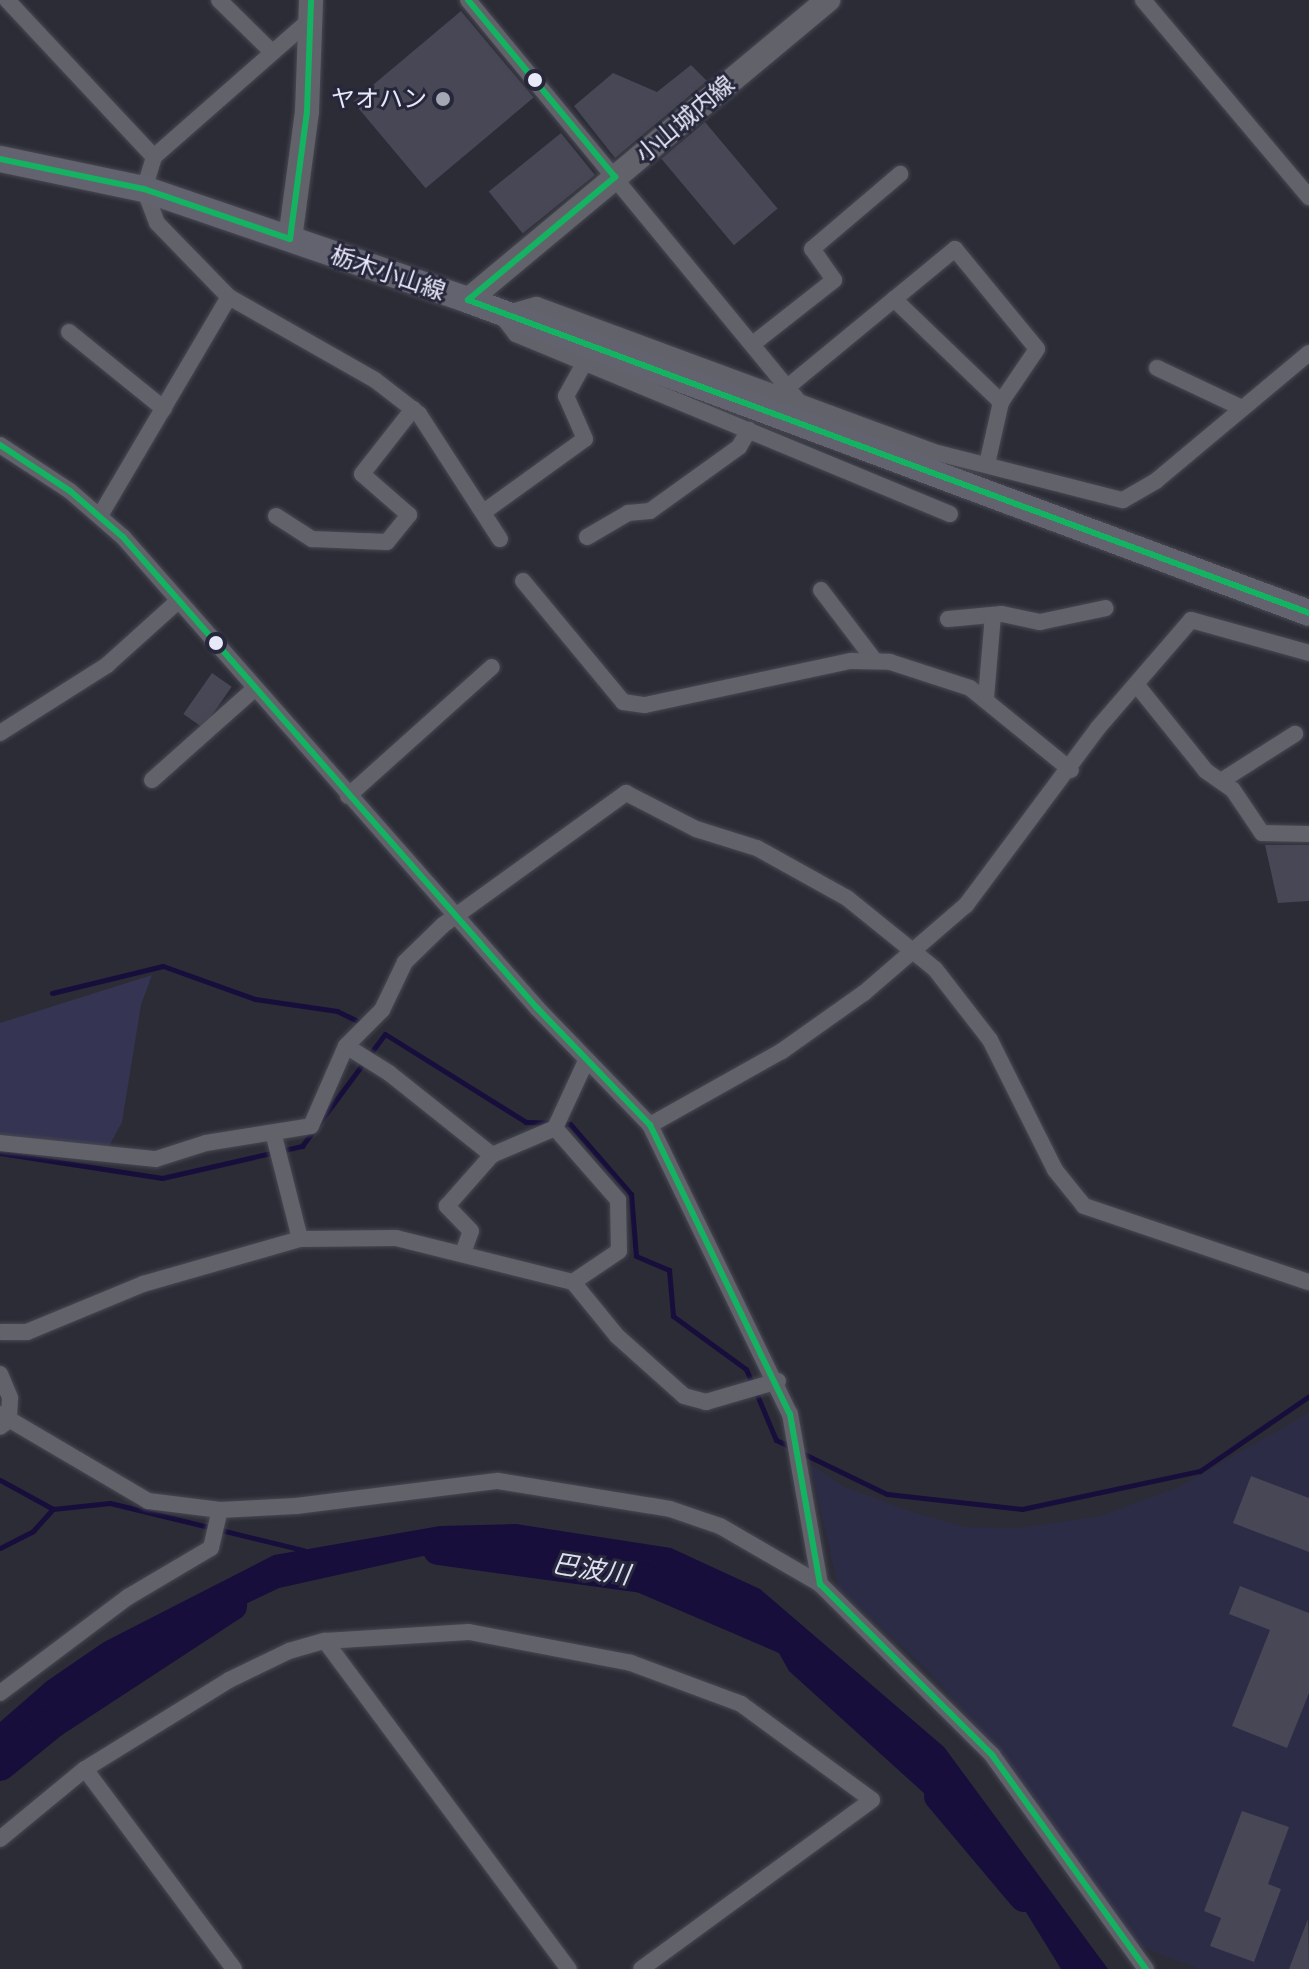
<!DOCTYPE html>
<html>
<head>
<meta charset="utf-8">
<style>
  body { margin:0 }
  #map { position:relative; width:1309px; height:1969px; overflow:hidden; background:#2c2c37; font-family:Merriweather,"Noto Sans JP",serif }
  div>[style] { position:absolute }
  [style*='--x'] { left:calc(var(--x)*1px); top:calc(var(--y)*1px); width:calc(var(--w)*1px); rotate:calc(var(--a)*1deg) }
  .built>* { inset:0; background:#2d2c46 }
  .green>* { inset:0; background:#353452 }
  .water>* { inset:0; background:#170e3c }
  .stream>* { height:5px; margin:-2.5px; padding:0 2.5px; transform-origin:2.5px; border-radius:2.5px; background:#170e3c }
  .river>* { height:30px; margin:-15px; padding:0 15px; transform-origin:15px; border-radius:15px; background:#170e3c }
  .building>* { inset:0; background:#474756; transform-origin:0 0 }
  .roads { filter:drop-shadow(0 0 2px #484852) drop-shadow(0 0 2px #484852) }
  .street>* { height:16px; margin:-8px; padding:0 8px; transform-origin:8px; border-radius:8px; background:#62626b }
  .secondary>* { height:24px; margin:-12px; padding:0 12px; transform-origin:12px; border-radius:12px; background:#62626b }
  .primary>* { height:26px; margin:-13px; padding:0 13px; transform-origin:13px; border-radius:13px; background:#636370 }
  .bus-1>* { height:6px; margin:-3px; padding:0 3px; transform-origin:3px; border-radius:3px; background:#13b361 }
  .dots>* { width:22px; height:22px; translate:-50% -50%; box-sizing:border-box; border:4px solid #27273c; border-radius:50% }
  span { translate:-50% -50%; white-space:nowrap; text-align:center; line-height:1.15; -webkit-text-stroke:6px #27273c; paint-order:stroke }
  .poi-label { font-size:24px; color:#e8e9f8 }
  .right { translate:-100% -50%; text-align:right }
  .street-label { font-size:24px; color:#e8e9f8 }
  .water-label { font-size:26px; color:#dedff1; font-style:italic }
</style>
</head>
<body>
<div id="map">
  <div class="built">
    <div style="clip-path:polygon(1309px 1413px,1309px 1969px,1200px 1969px,1139px 1946px,990px 1741px,929px 1672px,838px 1587px,810px 1464px,842px 1486px,912px 1512px,965px 1527px,1020px 1528px,1100px 1516px,1177px 1488px)"></div>
  </div>
  <div class="green">
    <div style="clip-path:polygon(152px 975px,141px 1005px,122px 1122px,108px 1148px,0 1135px,0 1023px)"></div>
  </div>
  <div class="water">
    <div style="clip-path:polygon(516px 1524px,671px 1548px,760px 1589px,944px 1747px,1108px 1969px,1061px 1969px,989px 1852px,789px 1671px,758px 1616px,644px 1567px,588px 1554px,423px 1556px,279px 1588px,157px 1647px,81px 1694px,0 1761px,0 1722px,47px 1681px,104px 1642px,274px 1555px,440px 1526px)"></div>
  </div>
  <div class="stream">
    <div style="--x:52;--y:993;--w:114;--a:-13.7"></div>
    <div style="--x:163;--y:966;--w:98;--a:19.7"></div>
    <div style="--x:255;--y:999;--w:83;--a:8.3"></div>
    <div style="--x:337;--y:1011;--w:28;--a:26"></div>
    <div style="--x:560;--y:1124;--w:10;--a:0"></div>
    <div style="--x:570;--y:1124;--w:93;--a:48.9"></div>
    <div style="--x:631;--y:1194;--w:62;--a:85.4"></div>
    <div style="--x:636;--y:1256;--w:36;--a:23"></div>
    <div style="--x:669;--y:1270;--w:46;--a:85"></div>
    <div style="--x:673;--y:1316;--w:90;--a:36"></div>
    <div style="--x:746;--y:1369;--w:77;--a:67.1"></div>
    <div style="--x:776;--y:1440;--w:19;--a:25"></div>
    <div style="--x:0;--y:1153;--w:164;--a:8.8"></div>
    <div style="--x:162;--y:1178;--w:144;--a:-12.9"></div>
    <div style="--x:302;--y:1146;--w:139;--a:-53.5"></div>
    <div style="--x:385;--y:1034;--w:166;--a:32"></div>
    <div style="--x:526;--y:1122;--w:24;--a:2"></div>
    <div style="--x:802;--y:1453;--w:94;--a:25.8"></div>
    <div style="--x:887;--y:1494;--w:136;--a:6.3"></div>
    <div style="--x:1022;--y:1509;--w:182;--a:-12.1"></div>
    <div style="--x:1200;--y:1471;--w:132;--a:-34.5"></div>
    <div style="--x:0;--y:1480;--w:60;--a:28.7"></div>
    <div style="--x:0;--y:1548;--w:37;--a:-27"></div>
    <div style="--x:33;--y:1531;--w:30;--a:-48"></div>
    <div style="--x:53;--y:1509;--w:57;--a:-6"></div>
    <div style="--x:110;--y:1503;--w:199;--a:13.7"></div>
  </div>
  <div class="river">
    <div style="--x:438;--y:1550;--w:206;--a:7.8"></div>
    <div style="--x:642;--y:1578;--w:177;--a:23.2"></div>
    <div style="--x:0;--y:1766;--w:68;--a:-39.1"></div>
    <div style="--x:53;--y:1723;--w:214;--a:-33.2"></div>
    <div style="--x:939;--y:1796;--w:132;--a:49.9"></div>
  </div>
  <div class="building">
    <div style="left:461px;top:11px;width:113px;height:141px;rotate:50deg"></div>
    <div style="clip-path:polygon(691px 65px,707px 81px,615px 158px,574px 106px,613px 73px,657px 92px)"></div>
    <div style="left:705px;top:122px;width:113px;height:57px;rotate:50deg"></div>
    <div style="left:561px;top:133px;width:54px;height:93px;rotate:51deg"></div>
    <div style="left:212px;top:673px;width:24px;height:50px;rotate:35deg"></div>
    <div style="clip-path:polygon(1265px 845px,1309px 845px,1309px 901px,1278px 903px)"></div>
    <div style="clip-path:polygon(1251px 1476px,1309px 1498px,1309px 1552px,1233px 1523px)"></div>
    <div style="clip-path:polygon(1240px 1586px,1309px 1613px,1309px 1693px,1287px 1748px,1232px 1726px,1270px 1630px,1229px 1614px)"></div>
    <div style="clip-path:polygon(1242px 1811px,1289px 1827px,1268px 1884px,1281px 1889px,1254px 1962px,1210px 1946px,1221px 1918px,1204px 1911px)"></div>
    <div style="clip-path:polygon(1308px 1919px,1309px 1969px,1289px 1969px)"></div>
  </div>
  <div class="roads">
    <div class="street">
      <div style="--x:7;--y:0;--w:215;--a:46.9"></div>
      <div style="--x:219;--y:0;--w:74;--a:44.5"></div>
      <div style="--x:468;--y:0;--w:521;--a:50.53"></div>
      <div style="--x:1143;--y:0;--w:258;--a:49.9"></div>
      <div style="--x:312;--y:18;--w:210;--a:138.7"></div>
      <div style="--x:154;--y:157;--w:34;--a:107"></div>
      <div style="--x:144;--y:189;--w:36;--a:69"></div>
      <div style="--x:157;--y:223;--w:103;--a:45.8"></div>
      <div style="--x:229;--y:297;--w:168;--a:29.6"></div>
      <div style="--x:375;--y:380;--w:56;--a:37.7"></div>
      <div style="--x:419;--y:414;--w:149;--a:57.1"></div>
      <div style="--x:894;--y:299;--w:149;--a:43.9"></div>
      <div style="--x:69;--y:332;--w:122;--a:39"></div>
      <div style="--x:754;--y:343;--w:102;--a:-38.2"></div>
      <div style="--x:834;--y:280;--w:38;--a:-125"></div>
      <div style="--x:812;--y:249;--w:116;--a:-40.4"></div>
      <div style="--x:1157;--y:368;--w:94;--a:25.2"></div>
      <div style="--x:790;--y:385;--w:214;--a:-39.5"></div>
      <div style="--x:955;--y:249;--w:129;--a:50.6"></div>
      <div style="--x:1037;--y:349;--w:64;--a:124.2"></div>
      <div style="--x:1001;--y:402;--w:64;--a:102.7"></div>
      <div style="--x:0;--y:445;--w:84;--a:33.3"></div>
      <div style="--x:70;--y:491;--w:70;--a:41"></div>
      <div style="--x:123;--y:537;--w:628;--a:48.68"></div>
      <div style="--x:538;--y:1009;--w:161;--a:46"></div>
      <div style="--x:650;--y:1125;--w:321;--a:64.2"></div>
      <div style="--x:790;--y:1414;--w:173;--a:80"></div>
      <div style="--x:820;--y:1584;--w:243;--a:44.8"></div>
      <div style="--x:992;--y:1755;--w:264;--a:54.3"></div>
      <div style="--x:485;--y:511;--w:123;--a:-35.8"></div>
      <div style="--x:585;--y:439;--w:47;--a:-113.8"></div>
      <div style="--x:566;--y:396;--w:39;--a:-61"></div>
      <div style="--x:101;--y:514;--w:252;--a:-59.5"></div>
      <div style="--x:950;--y:514;--w:470;--a:-157.5"></div>
      <div style="--x:516;--y:334;--w:24;--a:-128"></div>
      <div style="--x:501;--y:315;--w:37;--a:-16"></div>
      <div style="--x:537;--y:305;--w:423;--a:20.3"></div>
      <div style="--x:934;--y:452;--w:195;--a:14.3"></div>
      <div style="--x:1123;--y:500;--w:39;--a:-30"></div>
      <div style="--x:1157;--y:480;--w:198;--a:-39.9"></div>
      <div style="--x:276;--y:516;--w:43;--a:32.6"></div>
      <div style="--x:312;--y:539;--w:75;--a:2.3"></div>
      <div style="--x:387;--y:542;--w:35;--a:-51"></div>
      <div style="--x:409;--y:515;--w:62;--a:-138.9"></div>
      <div style="--x:362;--y:474;--w:83;--a:-51.9"></div>
      <div style="--x:587;--y:537;--w:48;--a:-30.3"></div>
      <div style="--x:628;--y:513;--w:22;--a:-5"></div>
      <div style="--x:650;--y:511;--w:110;--a:-35.7"></div>
      <div style="--x:739;--y:447;--w:20;--a:-60"></div>
      <div style="--x:523;--y:581;--w:157;--a:50.4"></div>
      <div style="--x:623;--y:702;--w:22;--a:8"></div>
      <div style="--x:645;--y:705;--w:211;--a:-12.1"></div>
      <div style="--x:851;--y:661;--w:39;--a:1"></div>
      <div style="--x:890;--y:662;--w:84;--a:18"></div>
      <div style="--x:970;--y:688;--w:130;--a:39.1"></div>
      <div style="--x:821;--y:590;--w:89;--a:52.7"></div>
      <div style="--x:948;--y:619;--w:54;--a:-5.3"></div>
      <div style="--x:1002;--y:614;--w:39;--a:12"></div>
      <div style="--x:1040;--y:622;--w:67;--a:-12"></div>
      <div style="--x:1136;--y:684;--w:112;--a:51.2"></div>
      <div style="--x:1206;--y:771;--w:33;--a:35"></div>
      <div style="--x:1233;--y:790;--w:52;--a:56"></div>
      <div style="--x:1262;--y:833;--w:47;--a:1.2"></div>
      <div style="--x:986;--y:698;--w:83;--a:-85.2"></div>
      <div style="--x:0;--y:733;--w:127;--a:-32.4"></div>
      <div style="--x:107;--y:665;--w:94;--a:-42"></div>
      <div style="--x:152;--y:780;--w:135;--a:-41.7"></div>
      <div style="--x:1221;--y:781;--w:88;--a:-32.4"></div>
      <div style="--x:348;--y:796;--w:193;--a:-41.9"></div>
      <div style="--x:346;--y:1046;--w:51;--a:32.1"></div>
      <div style="--x:389;--y:1073;--w:132;--a:38.5"></div>
      <div style="--x:650;--y:1125;--w:151;--a:-29.3"></div>
      <div style="--x:782;--y:1051;--w:100;--a:-35.3"></div>
      <div style="--x:864;--y:993;--w:135;--a:-40.8"></div>
      <div style="--x:966;--y:905;--w:219;--a:-53.3"></div>
      <div style="--x:1097;--y:729;--w:144;--a:-49.2"></div>
      <div style="--x:1191;--y:620;--w:123;--a:15.6"></div>
      <div style="--x:555;--y:1128;--w:96;--a:48.8"></div>
      <div style="--x:618;--y:1200;--w:51;--a:88.9"></div>
      <div style="--x:619;--y:1251;--w:55;--a:146"></div>
      <div style="--x:274;--y:1136;--w:106;--a:75.8"></div>
      <div style="--x:0;--y:1143;--w:157;--a:5.9"></div>
      <div style="--x:156;--y:1159;--w:52;--a:-17.7"></div>
      <div style="--x:206;--y:1143;--w:106;--a:-9.2"></div>
      <div style="--x:311;--y:1126;--w:87;--a:-66.4"></div>
      <div style="--x:346;--y:1046;--w:51;--a:-45"></div>
      <div style="--x:382;--y:1010;--w:53;--a:-64.4"></div>
      <div style="--x:405;--y:962;--w:53;--a:-44.2"></div>
      <div style="--x:443;--y:925;--w:226;--a:-35.8"></div>
      <div style="--x:626;--y:793;--w:79;--a:27.2"></div>
      <div style="--x:696;--y:829;--w:64;--a:17.3"></div>
      <div style="--x:757;--y:848;--w:103;--a:29.1"></div>
      <div style="--x:847;--y:898;--w:113;--a:38.9"></div>
      <div style="--x:935;--y:969;--w:90;--a:52.2"></div>
      <div style="--x:990;--y:1040;--w:145;--a:63.4"></div>
      <div style="--x:1055;--y:1170;--w:46;--a:51.1"></div>
      <div style="--x:1084;--y:1206;--w:237;--a:18.7"></div>
      <div style="--x:464;--y:1250;--w:20;--a:-70"></div>
      <div style="--x:471;--y:1231;--w:35;--a:-134"></div>
      <div style="--x:447;--y:1206;--w:68;--a:-48.6"></div>
      <div style="--x:492;--y:1155;--w:69;--a:-23.2"></div>
      <div style="--x:555;--y:1128;--w:74;--a:-65.2"></div>
      <div style="--x:0;--y:1332;--w:27;--a:0"></div>
      <div style="--x:27;--y:1332;--w:126;--a:-22.5"></div>
      <div style="--x:143;--y:1284;--w:163;--a:-16"></div>
      <div style="--x:300;--y:1239;--w:96;--a:-0.6"></div>
      <div style="--x:396;--y:1238;--w:182;--a:14"></div>
      <div style="--x:573;--y:1282;--w:70;--a:50.8"></div>
      <div style="--x:617;--y:1336;--w:90;--a:41.8"></div>
      <div style="--x:684;--y:1396;--w:23;--a:15"></div>
      <div style="--x:706;--y:1402;--w:75;--a:-16.3"></div>
      <div style="--x:0;--y:1374;--w:26;--a:67"></div>
      <div style="--x:10;--y:1398;--w:22;--a:93"></div>
      <div style="--x:9;--y:1420;--w:11;--a:142"></div>
      <div style="--x:0;--y:1414;--w:172;--a:30.4"></div>
      <div style="--x:148;--y:1501;--w:73;--a:7.1"></div>
      <div style="--x:220;--y:1510;--w:76;--a:-3"></div>
      <div style="--x:296;--y:1506;--w:204;--a:-7.1"></div>
      <div style="--x:498;--y:1481;--w:174;--a:9.2"></div>
      <div style="--x:670;--y:1509;--w:53;--a:18.8"></div>
      <div style="--x:720;--y:1526;--w:116;--a:30.1"></div>
      <div style="--x:325;--y:1641;--w:409;--a:53.4"></div>
      <div style="--x:0;--y:1693;--w:160;--a:-36.9"></div>
      <div style="--x:128;--y:1597;--w:96;--a:-30.6"></div>
      <div style="--x:211;--y:1548;--w:39;--a:-77"></div>
      <div style="--x:85;--y:1769;--w:249;--a:53.3"></div>
      <div style="--x:0;--y:1839;--w:110;--a:-39.5"></div>
      <div style="--x:85;--y:1769;--w:169;--a:-31.7"></div>
      <div style="--x:229;--y:1680;--w:67;--a:-25.8"></div>
      <div style="--x:289;--y:1651;--w:37;--a:-16"></div>
      <div style="--x:325;--y:1641;--w:144;--a:-3.6"></div>
      <div style="--x:469;--y:1632;--w:165;--a:10.8"></div>
      <div style="--x:631;--y:1663;--w:117;--a:20.4"></div>
      <div style="--x:741;--y:1704;--w:162;--a:36.2"></div>
      <div style="--x:872;--y:1800;--w:286;--a:143.8"></div>
    </div>
    <div class="secondary">
      <div style="--x:290;--y:239;--w:129;--a:-82.4"></div>
      <div style="--x:307;--y:111;--w:111;--a:-87.9"></div>
      <div style="--x:468;--y:300;--w:469;--a:-39.8"></div>
    </div>
    <div class="primary">
      <div style="--x:0;--y:159;--w:147;--a:11.8"></div>
      <div style="--x:144;--y:189;--w:342;--a:18.9"></div>
      <div style="--x:468;--y:300;--w:897;--a:20.41"></div>
    </div>
  </div>
  <div class="bus-1">
    <div style="--x:468;--y:0;--w:230;--a:50.3"></div>
    <div style="--x:0;--y:159;--w:147;--a:11.8"></div>
    <div style="--x:144;--y:189;--w:154;--a:18.9"></div>
    <div style="--x:290;--y:239;--w:129;--a:-82.4"></div>
    <div style="--x:307;--y:111;--w:111;--a:-87.9"></div>
    <div style="--x:468;--y:300;--w:897;--a:20.41"></div>
    <div style="--x:468;--y:300;--w:192;--a:-39.9"></div>
    <div style="--x:0;--y:445;--w:84;--a:33.3"></div>
    <div style="--x:70;--y:491;--w:70;--a:41"></div>
    <div style="--x:123;--y:537;--w:628;--a:48.68"></div>
    <div style="--x:538;--y:1009;--w:161;--a:46"></div>
    <div style="--x:650;--y:1125;--w:321;--a:64.2"></div>
    <div style="--x:790;--y:1414;--w:173;--a:80"></div>
    <div style="--x:820;--y:1584;--w:243;--a:44.8"></div>
    <div style="--x:992;--y:1755;--w:264;--a:54.3"></div>
  </div>
  <div class="dots">
    <div style="left:535px;top:80px;background:#e8e9f8"></div>
    <div style="left:443px;top:99px;background:#a6a7b4"></div>
    <div style="left:216px;top:643px;background:#e8e9f8"></div>
  </div>
  <div class="poi-label">
    <span class="right" style="left:427px;top:99px">ヤオハン</span>
  </div>
  <div class="street-label">
    <span style="left:685px;top:119px;rotate:-40deg">小山城内線</span>
    <span style="left:388px;top:273px;rotate:19deg">栃木小山線</span>
  </div>
  <div class="water-label">
    <span style="left:591px;top:1569px;rotate:9deg">巴波川</span>
  </div>
</div>
</body>
</html>
